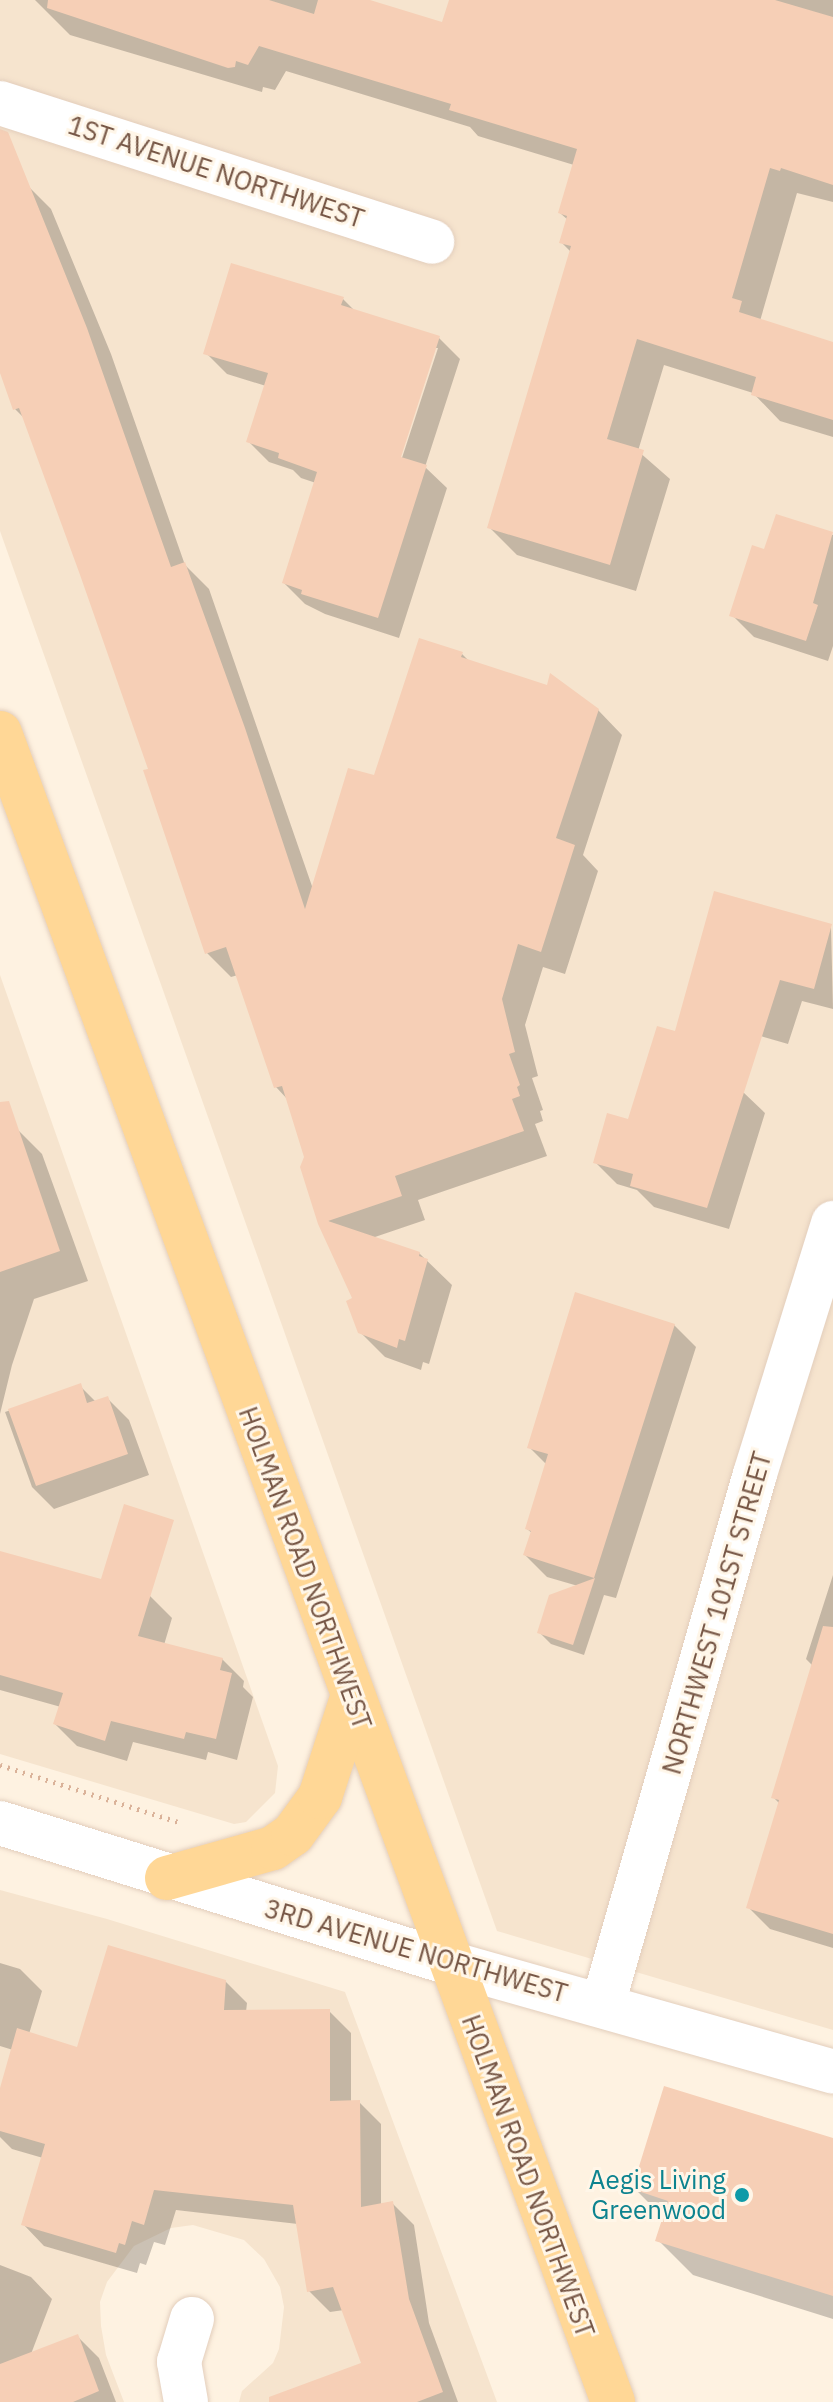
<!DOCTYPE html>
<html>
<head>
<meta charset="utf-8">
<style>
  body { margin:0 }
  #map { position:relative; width:833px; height:2402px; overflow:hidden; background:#fef2e1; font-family:"IBM Plex Sans",sans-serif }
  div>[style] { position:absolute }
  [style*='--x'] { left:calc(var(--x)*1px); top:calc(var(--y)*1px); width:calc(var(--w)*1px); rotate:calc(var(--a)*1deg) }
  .residential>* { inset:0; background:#f6e4ce }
  .shadow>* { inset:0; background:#0003 }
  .building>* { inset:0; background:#f6cfb6 }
  .path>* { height:5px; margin-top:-2.5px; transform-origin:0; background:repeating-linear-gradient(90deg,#dab299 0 2px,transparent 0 8px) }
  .roads { filter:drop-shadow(0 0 2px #e3cebc) drop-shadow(0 0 2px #e3cebc) }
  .street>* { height:44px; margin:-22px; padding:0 22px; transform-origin:22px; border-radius:22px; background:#fff }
  .secondary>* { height:44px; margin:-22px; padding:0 22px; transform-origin:22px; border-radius:22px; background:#fff }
  .primary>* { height:44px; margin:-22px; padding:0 22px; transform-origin:22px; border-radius:22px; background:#ffd796 }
  .dots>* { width:22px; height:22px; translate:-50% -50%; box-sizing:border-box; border:4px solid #fff6e8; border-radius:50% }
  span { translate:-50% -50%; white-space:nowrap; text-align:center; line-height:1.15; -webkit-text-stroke:6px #fff6e8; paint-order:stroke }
  .street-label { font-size:26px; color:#775746 }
  .culture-label { font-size:26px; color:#0d838f }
  .right { translate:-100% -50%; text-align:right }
</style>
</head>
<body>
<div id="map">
  <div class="residential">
    <div style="clip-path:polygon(0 0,833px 0,833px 2030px,497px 1931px,0 531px)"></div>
    <div style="clip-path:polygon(0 975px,278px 1766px,275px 1793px,246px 1822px,234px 1824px,0 1754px)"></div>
    <div style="clip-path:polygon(0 1890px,107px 1919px,345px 1992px,497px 2402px,239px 2402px,242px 2391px,273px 2363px,279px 2349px,284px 2307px,280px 2287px,264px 2259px,244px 2240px,193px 2225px,171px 2228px,134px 2246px,107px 2282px,100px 2302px,101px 2326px,106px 2355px,124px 2402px,0 2402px)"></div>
  </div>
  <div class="shadow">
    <div style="clip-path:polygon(35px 0,363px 0,444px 25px,451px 0,833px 0,833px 202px,797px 193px,760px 321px,833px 344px,833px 437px,780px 421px,753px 393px,664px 365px,638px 451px,670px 479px,636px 591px,517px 555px,490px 528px,572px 253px,561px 242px,568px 220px,560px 213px,574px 165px,478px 136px,470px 127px,286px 71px,275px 90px,263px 87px,262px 92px,70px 35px)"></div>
    <div style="clip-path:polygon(0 176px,26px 184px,51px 209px,111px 354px,185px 565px,209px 589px,313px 889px,375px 778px,462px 654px,470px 662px,598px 710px,622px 735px,583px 855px,598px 871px,565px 974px,543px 967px,525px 1025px,538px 1076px,532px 1078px,543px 1110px,540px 1111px,543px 1121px,535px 1124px,547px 1156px,418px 1200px,425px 1220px,372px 1238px,419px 1253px,452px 1285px,429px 1364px,423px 1362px,421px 1370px,385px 1357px,360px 1332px,354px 1299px,289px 1101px,276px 1087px,238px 975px,231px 977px,207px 953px,151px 770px,25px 419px,15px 409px,0 371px)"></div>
    <div style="clip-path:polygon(evenodd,343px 299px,356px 312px,439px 338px,460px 359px,425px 467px,447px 488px,399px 638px,325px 614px,305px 604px,284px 583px,316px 483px,301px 478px,293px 470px,269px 462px,248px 441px,266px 386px,227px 374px,206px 353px,343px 299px,434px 348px,438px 348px,399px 467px,396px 466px,434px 348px)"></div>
    <div style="clip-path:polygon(777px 516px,833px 535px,833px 646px,828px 661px,754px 637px,732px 615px,765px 551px)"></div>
    <div style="clip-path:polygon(831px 926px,833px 1009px,802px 1001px,788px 1044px,747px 1032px,743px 1092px,765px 1113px,729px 1229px,654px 1207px,637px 1190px,617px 1184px,595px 1162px,630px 1122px,677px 1034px)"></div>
    <div style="clip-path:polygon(12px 1124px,42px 1154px,88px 1281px,34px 1299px,12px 1365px,0 1414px,0 1128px)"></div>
    <div style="clip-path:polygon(674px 1325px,696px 1347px,616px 1598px,604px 1595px,584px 1655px,551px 1644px,539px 1632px,578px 1586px,547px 1577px,525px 1555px,532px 1533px,527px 1529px,547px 1465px,529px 1447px)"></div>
    <div style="clip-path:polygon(80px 1386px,96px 1402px,107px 1398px,129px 1420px,149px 1475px,54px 1509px,32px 1487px,5px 1412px)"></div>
    <div style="clip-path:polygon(0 1554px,150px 1596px,172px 1618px,164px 1645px,222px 1659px,244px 1681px,243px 1687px,253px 1697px,237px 1760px,208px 1752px,206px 1760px,133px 1742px,127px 1761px,77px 1746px,55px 1724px,61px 1707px,0 1690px)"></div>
    <div style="clip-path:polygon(833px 1575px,833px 1948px,770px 1929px,748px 1907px,780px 1804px,773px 1797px,813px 1666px,806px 1659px)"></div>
    <div style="clip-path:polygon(0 1963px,20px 1969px,42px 1991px,29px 2034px,78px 2049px,225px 1981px,247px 2003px,246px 2012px,329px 2011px,351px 2033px,351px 2103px,359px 2102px,381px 2124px,381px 2206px,393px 2204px,414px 2225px,429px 2323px,458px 2402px,281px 2402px,364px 2364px,344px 2310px,330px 2312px,309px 2291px,298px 2224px,176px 2210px,165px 2245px,154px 2242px,146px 2265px,140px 2263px,137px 2273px,44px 2246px,23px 2224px,43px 2158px,12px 2149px,0 2137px,0 2096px,13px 2050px,0 2046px)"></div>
    <div style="clip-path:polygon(833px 2140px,833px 2319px,693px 2275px,658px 2240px,665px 2219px,635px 2189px)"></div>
    <div style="clip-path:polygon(0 2265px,31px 2277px,52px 2299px,31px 2354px,77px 2336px,99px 2358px,116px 2402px,0 2402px)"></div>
  </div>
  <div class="building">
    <div style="clip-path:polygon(48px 0,269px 0,314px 14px,318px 0,370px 0,442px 22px,449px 0,775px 0,833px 17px,833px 185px,781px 168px,780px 171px,770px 168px,732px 298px,742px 301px,739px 312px,833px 342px,833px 420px,751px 395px,756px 377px,637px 339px,607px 439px,644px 450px,610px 565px,487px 528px,571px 246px,559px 243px,567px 216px,558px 213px,577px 149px,449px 110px,451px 104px,259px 46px,248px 65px,236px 61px,235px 67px,228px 68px,47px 8px)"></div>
    <div style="clip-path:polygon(0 129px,8px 132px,87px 328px,171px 567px,185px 562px,245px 728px,305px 909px,348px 768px,374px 775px,419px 638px,463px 652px,461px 657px,547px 685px,550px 673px,599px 709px,556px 838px,575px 845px,541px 952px,518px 944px,502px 999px,515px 1052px,509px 1054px,520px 1085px,517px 1087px,520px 1096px,512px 1099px,524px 1131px,395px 1176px,402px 1196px,328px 1221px,420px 1252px,419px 1256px,428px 1259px,405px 1341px,399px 1339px,397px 1348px,358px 1333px,346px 1301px,352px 1298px,318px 1224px,300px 1167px,304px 1157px,282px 1086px,274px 1088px,226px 947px,205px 954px,143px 770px,148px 769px,79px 572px,19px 408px,13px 410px,0 373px)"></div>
    <div style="clip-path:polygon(231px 263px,344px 297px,341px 305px,440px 336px,401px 457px,427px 465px,378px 618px,301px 594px,302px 590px,282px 583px,317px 472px,278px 458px,279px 453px,246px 442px,268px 373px,203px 354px)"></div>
    <div style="clip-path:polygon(776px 514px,833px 532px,813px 603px,818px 605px,806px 641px,729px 616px,752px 545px,764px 549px)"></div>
    <div style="clip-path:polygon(714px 891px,832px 924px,814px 989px,780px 980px,707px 1208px,630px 1186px,633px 1174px,593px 1163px,607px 1113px,628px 1119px,657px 1026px,675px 1031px)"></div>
    <div style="clip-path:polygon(9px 1101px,60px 1251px,0 1272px,0 1102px)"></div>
    <div style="clip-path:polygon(575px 1292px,675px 1324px,594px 1578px,523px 1555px,531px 1531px,525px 1529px,548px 1454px,527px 1448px)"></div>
    <div style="clip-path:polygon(81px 1383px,87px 1403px,108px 1396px,128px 1454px,36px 1486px,8px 1409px)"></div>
    <div style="clip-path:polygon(124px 1504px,174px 1520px,138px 1636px,223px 1658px,220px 1670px,232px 1673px,216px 1739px,186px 1732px,184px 1739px,111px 1721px,105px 1741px,53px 1724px,63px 1693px,0 1675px,0 1551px,101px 1579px)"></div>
    <div style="clip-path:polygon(595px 1578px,573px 1645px,537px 1633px,549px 1595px)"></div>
    <div style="clip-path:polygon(823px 1626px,833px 1627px,833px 1934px,746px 1908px,779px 1800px,771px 1798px)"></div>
    <div style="clip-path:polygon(108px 1945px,226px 1980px,224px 2010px,330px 2009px,330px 2101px,360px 2100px,361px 2207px,393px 2201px,409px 2299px,443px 2392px,417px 2402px,269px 2402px,269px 2397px,361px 2363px,333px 2287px,307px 2292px,293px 2205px,154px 2190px,144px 2225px,132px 2221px,125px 2245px,119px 2243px,116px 2253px,21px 2225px,45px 2144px,0 2131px,0 2088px,17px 2028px,77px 2047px)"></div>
    <div style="clip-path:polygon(664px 2086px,833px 2138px,833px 2296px,655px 2241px,668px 2201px,632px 2189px)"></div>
    <div style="clip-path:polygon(78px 2334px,99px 2391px,73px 2402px,0 2402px,0 2364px)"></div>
  </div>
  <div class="path">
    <div style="--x:0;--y:1765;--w:191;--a:17.7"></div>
  </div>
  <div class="roads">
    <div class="street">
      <div style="--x:0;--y:103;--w:454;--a:17.8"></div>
      <div style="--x:603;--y:2004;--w:551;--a:-74"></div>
      <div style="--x:755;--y:1474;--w:263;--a:-72.7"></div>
      <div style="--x:186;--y:2402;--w:41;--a:-99.9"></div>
      <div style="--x:179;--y:2362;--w:45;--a:-73.2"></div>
    </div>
    <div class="secondary">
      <div style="--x:0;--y:1823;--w:470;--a:17.3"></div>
      <div style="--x:449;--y:1963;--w:399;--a:15.8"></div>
    </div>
    <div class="primary">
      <div style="--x:0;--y:733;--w:1778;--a:69.83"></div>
      <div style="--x:167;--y:1878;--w:110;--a:-15.8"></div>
      <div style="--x:273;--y:1848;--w:24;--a:-35"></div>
      <div style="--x:293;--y:1834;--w:46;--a:-53.9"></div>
      <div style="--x:320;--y:1797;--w:104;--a:-72.1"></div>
    </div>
  </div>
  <div class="dots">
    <div style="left:742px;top:2195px;background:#0f9aa8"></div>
  </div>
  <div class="street-label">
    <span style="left:216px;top:172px;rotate:18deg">1ST AVENUE NORTHWEST</span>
    <span style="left:305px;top:1568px;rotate:70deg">HOLMAN ROAD NORTHWEST</span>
    <span style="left:717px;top:1613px;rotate:-74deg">NORTHWEST 101ST STREET</span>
    <span style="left:416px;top:1951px;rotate:16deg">3RD AVENUE NORTHWEST</span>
    <span style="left:528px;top:2176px;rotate:70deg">HOLMAN ROAD NORTHWEST</span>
  </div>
  <div class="culture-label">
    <span class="right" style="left:726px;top:2195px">Aegis Living<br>Greenwood</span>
  </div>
</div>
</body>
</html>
